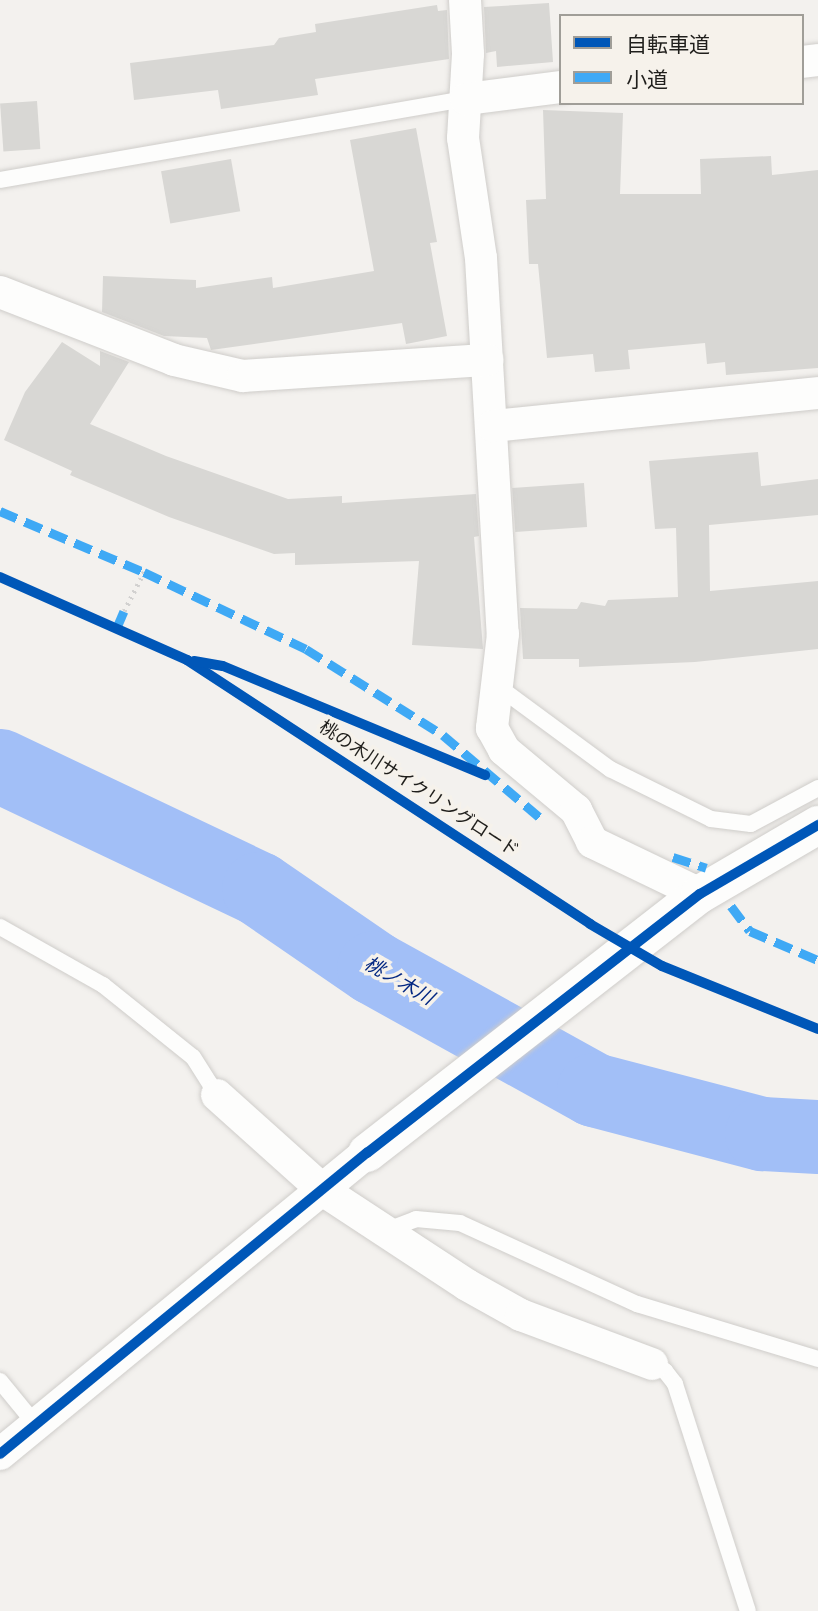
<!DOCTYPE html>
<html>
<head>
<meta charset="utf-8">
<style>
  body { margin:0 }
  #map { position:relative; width:818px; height:1611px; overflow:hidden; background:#f3f1ee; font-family:"Roboto Condensed","Noto Sans JP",sans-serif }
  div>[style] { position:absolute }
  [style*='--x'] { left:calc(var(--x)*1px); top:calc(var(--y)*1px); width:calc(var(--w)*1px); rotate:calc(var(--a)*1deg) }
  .river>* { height:74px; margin:-37px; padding:0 37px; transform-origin:37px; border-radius:37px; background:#a2bff7 }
  .building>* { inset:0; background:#d8d7d4; transform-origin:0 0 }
  .path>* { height:4.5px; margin-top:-2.25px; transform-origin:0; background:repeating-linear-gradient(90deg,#d2d1d0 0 2px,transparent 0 7px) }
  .roads { filter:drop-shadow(0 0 2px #cfcdca) drop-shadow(0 0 2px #cfcdca) }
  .lane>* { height:16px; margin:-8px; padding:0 8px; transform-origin:8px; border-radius:8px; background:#fdfdfc }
  .street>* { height:32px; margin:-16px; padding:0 16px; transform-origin:16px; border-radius:16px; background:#fdfdfc }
  .secondary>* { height:38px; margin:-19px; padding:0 19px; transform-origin:19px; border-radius:19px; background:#fdfdfc }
  .quiet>* { height:9px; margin-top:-4.5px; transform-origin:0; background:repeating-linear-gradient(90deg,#3fa9f5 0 18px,transparent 0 27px) }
  .cycleway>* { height:10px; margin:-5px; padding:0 5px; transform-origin:5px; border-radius:5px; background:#0057b8 }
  span { translate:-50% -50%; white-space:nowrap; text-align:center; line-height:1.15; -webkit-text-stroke:7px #f6f2eb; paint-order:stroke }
  .street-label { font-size:18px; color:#201f1c }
  .water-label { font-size:19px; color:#032782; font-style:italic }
  .legend { position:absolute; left:559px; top:14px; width:245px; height:91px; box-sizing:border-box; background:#f6f2eb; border:2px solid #a09e98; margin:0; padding:9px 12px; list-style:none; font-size:21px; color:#201f1c }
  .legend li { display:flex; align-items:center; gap:14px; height:35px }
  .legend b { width:35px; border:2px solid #a09e98 }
</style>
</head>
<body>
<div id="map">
  <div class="river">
    <div style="--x:0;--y:766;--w:287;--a:25.4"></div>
    <div style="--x:259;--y:889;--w:140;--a:34.5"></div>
    <div style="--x:374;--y:968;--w:252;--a:29"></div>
    <div style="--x:594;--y:1090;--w:174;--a:14.7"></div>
    <div style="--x:762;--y:1134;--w:56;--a:3.1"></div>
  </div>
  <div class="building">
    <div style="clip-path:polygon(549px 3px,553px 62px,497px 67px,496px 51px,486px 53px,484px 7px)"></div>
    <div style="clip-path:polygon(437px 5px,438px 11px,447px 10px,449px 59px,315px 79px,318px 95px,221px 109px,218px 90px,134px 100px,130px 63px,274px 45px,279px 38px,316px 32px,315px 24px)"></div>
    <div style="left:37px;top:101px;width:48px;height:37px;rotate:86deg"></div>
    <div style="clip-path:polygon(543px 110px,623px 113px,620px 194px,701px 194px,700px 159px,771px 156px,772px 175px,818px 170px,818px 368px,726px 375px,725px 362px,707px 364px,705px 343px,628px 350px,630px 369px,595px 372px,593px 354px,547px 358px,538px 264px,529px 264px,526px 200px,546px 199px)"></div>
    <div style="clip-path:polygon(416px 128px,437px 242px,430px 243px,447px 336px,406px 344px,402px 323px,211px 350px,207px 338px,164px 336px,102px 312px,103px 276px,196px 280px,196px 288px,272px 277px,273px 288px,374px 271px,350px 140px)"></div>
    <div style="left:231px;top:159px;width:53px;height:71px;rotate:80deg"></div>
    <div style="clip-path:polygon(62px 342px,100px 366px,100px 351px,129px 362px,90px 424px,166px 456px,288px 499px,342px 496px,342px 503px,476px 494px,479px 536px,474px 537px,483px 649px,412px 645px,419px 561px,295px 565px,295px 553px,274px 554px,169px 517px,70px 475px,72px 471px,4px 440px,25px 392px)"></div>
    <div style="clip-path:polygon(758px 452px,761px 486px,818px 479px,818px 515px,709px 525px,710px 591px,818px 581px,818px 649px,695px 662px,579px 667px,579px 659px,523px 659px,520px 608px,577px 609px,581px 602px,605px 606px,608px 600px,678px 597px,676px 528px,655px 529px,649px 461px)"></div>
    <div style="left:584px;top:483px;width:44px;height:72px;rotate:86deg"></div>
  </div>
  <div class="path">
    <div style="--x:124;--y:611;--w:44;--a:-62.9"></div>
  </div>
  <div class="roads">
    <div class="lane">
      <div style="--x:0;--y:180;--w:473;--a:-9.9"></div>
      <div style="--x:496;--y:685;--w:142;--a:36.4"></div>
      <div style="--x:610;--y:769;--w:113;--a:26.3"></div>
      <div style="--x:711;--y:819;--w:40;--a:7.1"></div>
      <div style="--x:751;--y:824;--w:76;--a:-28.2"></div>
      <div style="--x:0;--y:927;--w:118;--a:29.4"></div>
      <div style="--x:103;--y:985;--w:115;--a:38.7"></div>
      <div style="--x:193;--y:1057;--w:45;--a:57.7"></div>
      <div style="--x:385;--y:1231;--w:33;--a:-21"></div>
      <div style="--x:416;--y:1219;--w:44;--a:5.2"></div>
      <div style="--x:460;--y:1223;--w:195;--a:24.6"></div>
      <div style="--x:637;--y:1304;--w:189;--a:16.9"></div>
      <div style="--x:652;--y:1364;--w:15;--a:28"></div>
      <div style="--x:665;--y:1371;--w:16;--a:52"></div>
      <div style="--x:675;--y:1384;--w:238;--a:72.2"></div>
      <div style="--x:0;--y:1381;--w:57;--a:50.7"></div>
    </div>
    <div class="street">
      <div style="--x:465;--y:0;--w:54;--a:86.8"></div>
      <div style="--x:468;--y:54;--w:84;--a:93.4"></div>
      <div style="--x:463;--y:138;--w:121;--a:81.5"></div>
      <div style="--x:481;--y:258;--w:377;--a:86.7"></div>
      <div style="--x:503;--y:634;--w:95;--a:96.7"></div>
      <div style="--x:492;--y:728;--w:25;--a:61"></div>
      <div style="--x:504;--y:750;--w:94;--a:39.8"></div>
      <div style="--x:576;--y:810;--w:36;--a:63"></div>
      <div style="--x:592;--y:842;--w:120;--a:25.7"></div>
      <div style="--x:802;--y:62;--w:16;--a:-7"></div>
      <div style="--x:466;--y:99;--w:96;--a:-7.2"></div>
      <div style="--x:0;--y:292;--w:187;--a:21.3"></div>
      <div style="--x:174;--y:360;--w:71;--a:13.1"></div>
      <div style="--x:243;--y:376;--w:245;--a:-3.8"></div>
      <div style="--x:493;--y:426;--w:327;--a:-5.8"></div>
      <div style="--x:217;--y:1095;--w:144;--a:41.9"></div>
      <div style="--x:324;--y:1191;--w:171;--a:33.3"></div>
      <div style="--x:467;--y:1285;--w:62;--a:29.1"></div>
      <div style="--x:521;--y:1315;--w:140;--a:20.5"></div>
      <div style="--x:0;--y:1454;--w:475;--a:-39.4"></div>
    </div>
    <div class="secondary">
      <div style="--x:367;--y:1153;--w:422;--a:-37.9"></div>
      <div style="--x:700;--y:894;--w:137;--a:-30.3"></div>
    </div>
  </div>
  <div class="quiet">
    <div style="--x:0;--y:511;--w:156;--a:23"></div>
    <div style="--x:144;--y:572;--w:179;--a:25.4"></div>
    <div style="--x:306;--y:649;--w:162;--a:32.1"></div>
    <div style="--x:443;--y:735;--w:133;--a:40.4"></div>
    <div style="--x:118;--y:625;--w:15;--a:-67"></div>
    <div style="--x:673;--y:857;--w:35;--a:18"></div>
    <div style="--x:731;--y:906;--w:31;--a:53"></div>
    <div style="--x:750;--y:931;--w:74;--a:23.1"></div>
  </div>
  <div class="cycleway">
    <div style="--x:0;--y:577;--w:205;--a:23.9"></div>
    <div style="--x:187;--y:660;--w:482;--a:33.2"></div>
    <div style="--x:590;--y:924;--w:83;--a:30.3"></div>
    <div style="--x:662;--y:966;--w:168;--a:22"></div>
    <div style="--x:194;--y:661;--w:29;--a:10"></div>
    <div style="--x:223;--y:666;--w:284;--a:22.6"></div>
    <div style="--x:0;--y:1454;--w:475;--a:-39.4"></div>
    <div style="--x:367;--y:1153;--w:422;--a:-37.9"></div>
    <div style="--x:700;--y:894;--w:137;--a:-30.3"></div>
  </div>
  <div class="street-label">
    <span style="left:419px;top:789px;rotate:33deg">桃の木川サイクリングロード</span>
  </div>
  <div class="water-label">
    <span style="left:399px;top:981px;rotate:30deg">桃ノ木川</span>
  </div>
  <ul class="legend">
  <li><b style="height:9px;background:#0057b8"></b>自転車道</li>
  <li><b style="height:9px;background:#3fa9f5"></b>小道</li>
  </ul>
</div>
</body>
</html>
